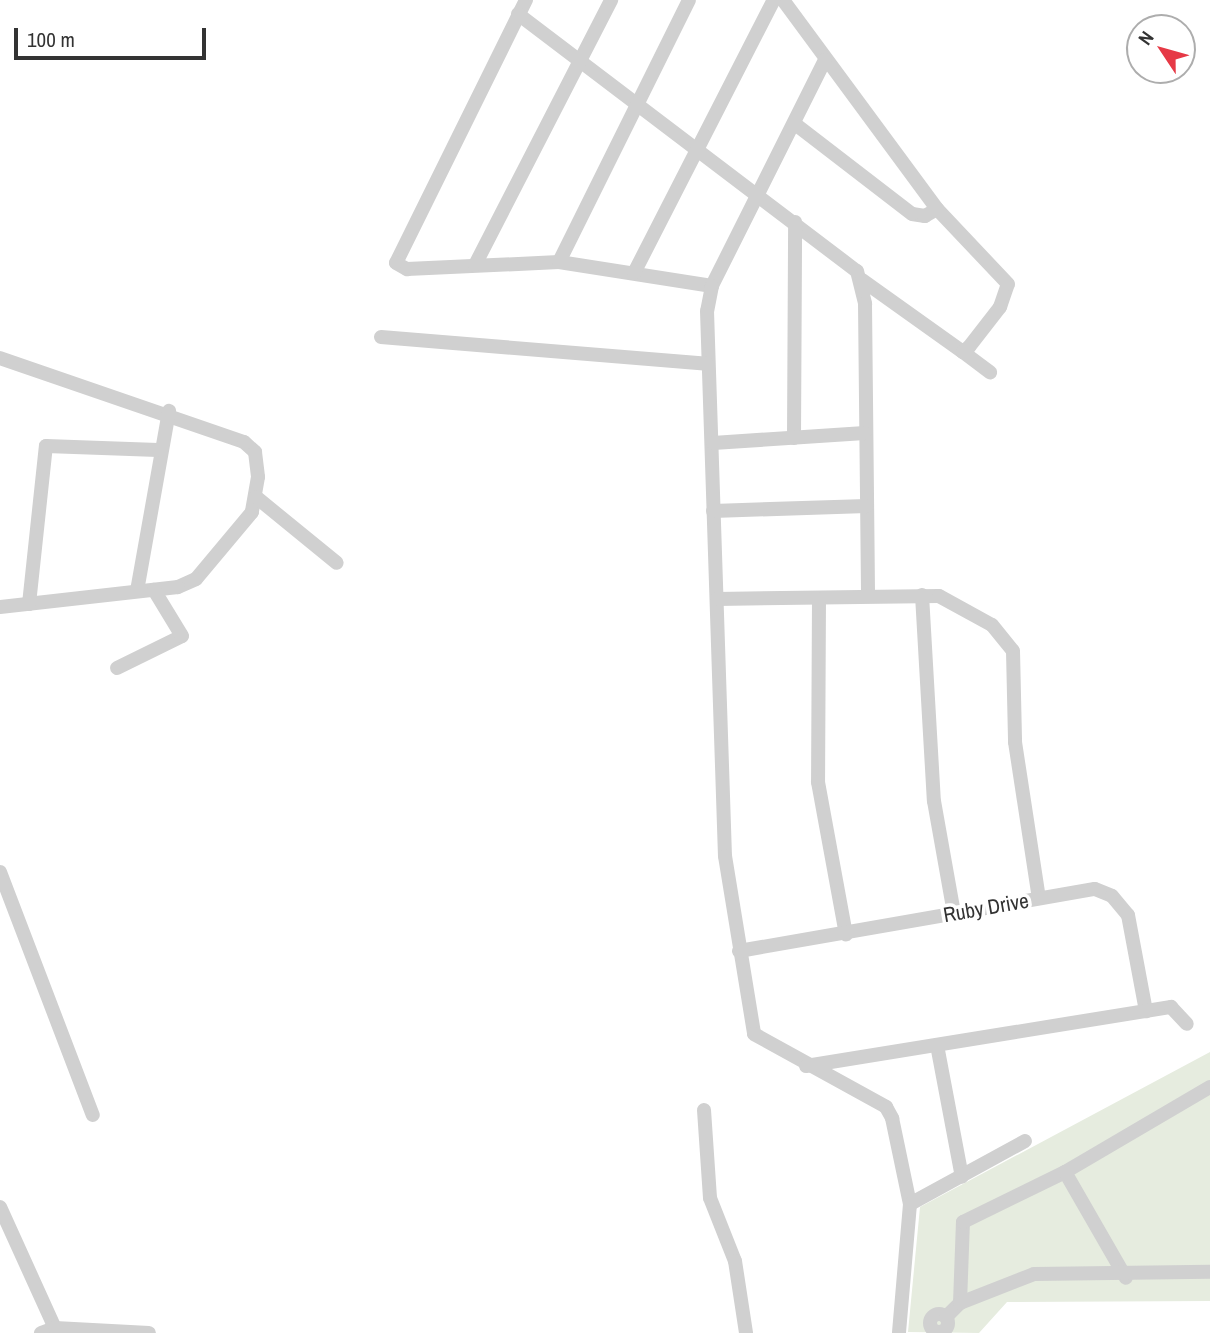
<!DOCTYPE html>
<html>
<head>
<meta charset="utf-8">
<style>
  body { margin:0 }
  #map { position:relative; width:1210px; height:1333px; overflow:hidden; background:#fff; font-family:"Archivo Narrow",sans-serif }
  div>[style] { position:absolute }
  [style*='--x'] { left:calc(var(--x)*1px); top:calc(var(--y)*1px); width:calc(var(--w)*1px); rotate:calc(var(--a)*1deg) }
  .green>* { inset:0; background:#e6ecdf }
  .minor>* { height:14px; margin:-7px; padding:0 7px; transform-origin:7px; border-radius:7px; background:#d0d0d0 }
  .minor>.ring { margin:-7px; padding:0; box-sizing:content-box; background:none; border:14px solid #d0d0d0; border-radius:50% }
  span { translate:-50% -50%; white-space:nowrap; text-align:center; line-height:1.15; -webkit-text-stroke:7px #fff; paint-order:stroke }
  .street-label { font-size:21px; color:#333 }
  .north { position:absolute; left:1126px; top:14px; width:70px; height:70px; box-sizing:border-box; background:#fff; border:2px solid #adadad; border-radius:50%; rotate:306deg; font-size:19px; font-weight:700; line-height:28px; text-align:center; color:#333 }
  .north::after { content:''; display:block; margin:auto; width:24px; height:32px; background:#e63946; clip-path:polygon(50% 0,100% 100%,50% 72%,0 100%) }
  .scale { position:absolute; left:14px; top:28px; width:192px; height:32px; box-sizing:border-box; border:4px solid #333; border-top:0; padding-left:9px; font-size:21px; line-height:24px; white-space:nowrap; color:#333; -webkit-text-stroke:5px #fff; paint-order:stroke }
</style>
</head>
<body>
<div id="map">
  <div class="green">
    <div style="clip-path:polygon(1210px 1052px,1210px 1301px,1007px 1302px,979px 1333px,908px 1332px,920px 1207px)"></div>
  </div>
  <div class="minor">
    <div style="--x:526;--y:0;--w:293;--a:116.3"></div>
    <div style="--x:396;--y:263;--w:13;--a:29"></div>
    <div style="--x:407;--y:269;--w:152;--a:-2.6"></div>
    <div style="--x:559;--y:262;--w:155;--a:8.9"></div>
    <div style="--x:783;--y:0;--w:260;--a:53.6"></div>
    <div style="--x:937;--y:209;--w:14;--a:150"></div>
    <div style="--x:925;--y:216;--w:13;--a:-171"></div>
    <div style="--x:912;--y:214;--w:148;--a:-142.4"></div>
    <div style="--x:518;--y:14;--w:425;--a:37.2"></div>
    <div style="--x:857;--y:271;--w:34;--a:76"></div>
    <div style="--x:865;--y:304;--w:292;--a:89.4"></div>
    <div style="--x:825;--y:60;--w:253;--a:116.6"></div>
    <div style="--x:712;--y:286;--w:25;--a:101"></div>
    <div style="--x:707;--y:311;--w:545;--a:88.11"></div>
    <div style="--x:725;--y:856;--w:180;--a:80.7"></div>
    <div style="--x:754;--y:1034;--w:151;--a:28.9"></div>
    <div style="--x:886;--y:1107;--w:13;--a:61"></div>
    <div style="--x:892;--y:1118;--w:88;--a:78.2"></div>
    <div style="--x:910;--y:1204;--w:129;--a:94.9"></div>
    <div style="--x:559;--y:262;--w:292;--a:-63.6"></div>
    <div style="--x:475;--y:265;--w:298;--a:-62.8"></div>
    <div style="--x:634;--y:273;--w:307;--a:-62.9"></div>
    <div style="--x:862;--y:280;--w:124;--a:35.5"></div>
    <div style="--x:963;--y:352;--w:8;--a:-40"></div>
    <div style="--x:969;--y:347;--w:51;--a:-52.2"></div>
    <div style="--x:1000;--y:307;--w:24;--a:-71"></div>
    <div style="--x:1008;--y:284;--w:103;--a:-133.4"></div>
    <div style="--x:381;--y:337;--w:327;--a:4.7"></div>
    <div style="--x:963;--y:352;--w:34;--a:37"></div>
    <div style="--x:0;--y:358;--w:258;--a:19"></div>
    <div style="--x:244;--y:442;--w:15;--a:42"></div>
    <div style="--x:255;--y:452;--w:25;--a:83"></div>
    <div style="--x:258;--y:477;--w:36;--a:100"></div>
    <div style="--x:252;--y:512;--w:87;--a:129.9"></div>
    <div style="--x:196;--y:579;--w:20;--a:156"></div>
    <div style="--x:178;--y:587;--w:179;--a:173.6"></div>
    <div style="--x:794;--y:438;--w:216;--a:-89.7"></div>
    <div style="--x:713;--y:443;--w:152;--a:-3.8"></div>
    <div style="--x:256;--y:497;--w:104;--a:39.2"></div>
    <div style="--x:713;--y:511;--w:154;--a:-1.9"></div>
    <div style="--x:137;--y:591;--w:183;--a:-79.9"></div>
    <div style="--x:922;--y:595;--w:206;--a:86.7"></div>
    <div style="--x:934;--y:801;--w:114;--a:79.9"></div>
    <div style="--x:717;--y:599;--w:222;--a:-0.8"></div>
    <div style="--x:939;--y:596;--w:60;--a:28.7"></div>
    <div style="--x:992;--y:625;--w:33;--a:51"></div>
    <div style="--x:1013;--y:651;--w:91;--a:88.7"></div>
    <div style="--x:1015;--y:742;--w:158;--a:81.3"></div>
    <div style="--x:819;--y:599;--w:183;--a:90.3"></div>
    <div style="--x:818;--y:782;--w:155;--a:79.6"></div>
    <div style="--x:29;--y:604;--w:159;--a:-83.9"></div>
    <div style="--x:46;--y:446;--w:112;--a:2"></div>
    <div style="--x:117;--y:668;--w:72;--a:-26.2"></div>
    <div style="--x:182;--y:636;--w:54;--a:-121.3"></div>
    <div style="--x:0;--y:872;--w:260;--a:69.1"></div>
    <div style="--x:739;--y:951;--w:361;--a:-9.9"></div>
    <div style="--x:1095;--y:889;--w:18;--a:22"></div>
    <div style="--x:1112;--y:896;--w:25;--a:50"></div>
    <div style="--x:1128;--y:915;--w:98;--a:79.4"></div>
    <div style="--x:937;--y:1045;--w:134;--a:79.3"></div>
    <div style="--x:806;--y:1066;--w:370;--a:-9.2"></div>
    <div style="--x:1171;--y:1007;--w:23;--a:47"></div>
    <div style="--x:704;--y:1110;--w:88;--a:86.1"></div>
    <div style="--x:710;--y:1198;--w:68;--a:68.4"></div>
    <div style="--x:735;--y:1261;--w:73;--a:81.3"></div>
    <div style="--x:1065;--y:1172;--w:122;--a:60.1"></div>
    <div style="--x:910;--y:1204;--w:131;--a:-28.7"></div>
    <div style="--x:0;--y:1207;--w:133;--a:65.6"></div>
    <div style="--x:960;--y:1303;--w:81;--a:-87.9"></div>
    <div style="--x:963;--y:1222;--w:114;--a:-26.1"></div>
    <div style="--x:1065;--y:1172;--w:168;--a:-30.4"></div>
    <div class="ring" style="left:930px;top:1314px;width:4px;height:4px"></div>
    <div style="--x:946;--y:1317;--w:20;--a:-45"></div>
    <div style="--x:960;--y:1303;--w:79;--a:-21.4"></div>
    <div style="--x:1034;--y:1274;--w:176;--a:-0.7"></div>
    <div style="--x:41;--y:1333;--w:15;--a:-20"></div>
    <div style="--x:55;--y:1328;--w:94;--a:3"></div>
  </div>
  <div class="street-label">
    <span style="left:986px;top:908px;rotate:-10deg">Ruby Drive</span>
  </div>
  <div class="north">N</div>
  <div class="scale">100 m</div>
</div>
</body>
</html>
